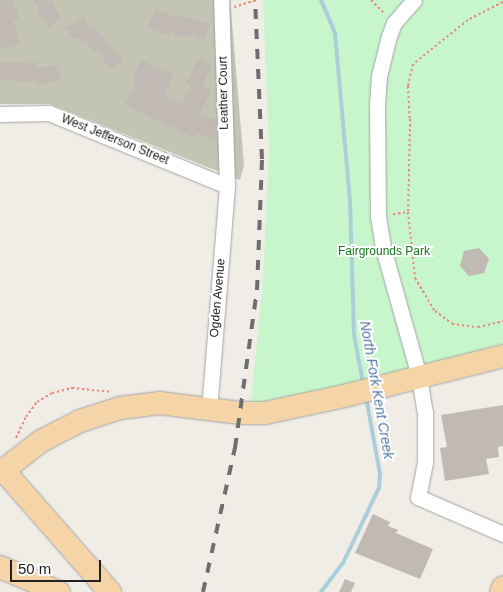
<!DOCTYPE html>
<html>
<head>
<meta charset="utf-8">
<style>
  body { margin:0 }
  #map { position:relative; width:503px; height:592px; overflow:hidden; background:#f0ede7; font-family:Helvetica,sans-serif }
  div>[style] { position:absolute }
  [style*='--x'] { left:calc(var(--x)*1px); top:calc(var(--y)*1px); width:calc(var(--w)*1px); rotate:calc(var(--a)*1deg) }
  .construction>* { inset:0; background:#c3c4b3 }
  .park>* { inset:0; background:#c8f6cc }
  .stream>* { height:4px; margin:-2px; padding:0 2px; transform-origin:2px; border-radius:2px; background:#abceda }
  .building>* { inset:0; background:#c0b9b4 }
  .path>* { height:2px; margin-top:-1px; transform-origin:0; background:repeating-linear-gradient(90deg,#ef8678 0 2.5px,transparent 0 5px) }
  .roads { filter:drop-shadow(0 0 1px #a4a4a4) drop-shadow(0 0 1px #a4a4a4) }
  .minor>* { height:15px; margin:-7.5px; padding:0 7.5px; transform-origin:7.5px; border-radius:7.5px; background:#fff }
  .primary>* { height:22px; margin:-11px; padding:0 11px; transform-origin:11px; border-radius:11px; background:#f5d4a7 }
  .rail>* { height:4px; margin-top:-2px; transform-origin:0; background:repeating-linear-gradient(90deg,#6e6e6e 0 10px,transparent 0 20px) }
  span { translate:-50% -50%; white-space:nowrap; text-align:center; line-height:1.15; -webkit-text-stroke:4px #fff; paint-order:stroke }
  .street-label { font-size:12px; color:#202020 }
  .park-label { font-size:12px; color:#14771e }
  .water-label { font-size:14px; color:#5078a1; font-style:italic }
  .scale { position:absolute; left:10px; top:560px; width:91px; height:22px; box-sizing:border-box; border:2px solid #202020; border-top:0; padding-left:6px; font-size:15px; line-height:18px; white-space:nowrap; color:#202020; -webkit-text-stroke:4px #fff; paint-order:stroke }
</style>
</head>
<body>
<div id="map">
  <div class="construction">
    <div style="clip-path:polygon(0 0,230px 0,244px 165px,240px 180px,50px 104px,0 104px)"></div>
  </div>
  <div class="park">
    <div style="clip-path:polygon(263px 0,503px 0,503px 344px,339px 388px,271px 401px,251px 402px,263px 279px,269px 149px)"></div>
  </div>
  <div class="stream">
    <div style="--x:321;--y:0;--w:36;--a:67"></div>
    <div style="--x:335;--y:33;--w:168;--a:84.9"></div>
    <div style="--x:350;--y:200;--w:135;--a:88.3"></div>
    <div style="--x:354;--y:335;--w:49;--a:79.4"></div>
    <div style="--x:321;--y:592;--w:36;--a:-53"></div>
    <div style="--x:343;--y:563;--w:83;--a:-64.4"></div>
    <div style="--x:379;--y:488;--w:14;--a:-86"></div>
    <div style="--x:380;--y:474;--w:78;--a:-100.3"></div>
  </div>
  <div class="building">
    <div style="clip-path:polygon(0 0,12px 0,19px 18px,13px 21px,21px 42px,3px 50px,0 43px)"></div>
    <div style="clip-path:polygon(33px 0,51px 0,61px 18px,49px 28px,36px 11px,38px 7px)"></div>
    <div style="clip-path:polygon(156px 9px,177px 18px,178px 15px,210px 24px,203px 40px,192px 35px,191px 38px,183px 34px,182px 37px,171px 32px,170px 36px,148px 27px)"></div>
    <div style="clip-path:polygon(83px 17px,90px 28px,94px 26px,108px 44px,110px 43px,123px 61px,110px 69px,97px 49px,93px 52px,87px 42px,84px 44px,79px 37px,74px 39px,66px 28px)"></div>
    <div style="clip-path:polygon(198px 58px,212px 65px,202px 87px,211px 91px,200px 114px,216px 120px,216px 135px,214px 141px,197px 133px,195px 138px,125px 105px,136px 82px,132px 80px,141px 60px,173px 74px,164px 95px,182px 103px,191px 84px,186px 83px)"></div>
    <div style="clip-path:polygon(23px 61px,23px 64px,36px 62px,36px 68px,59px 65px,60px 81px,37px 84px,37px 81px,14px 81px,13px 79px,0 80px,0 63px)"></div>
    <div style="clip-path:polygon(479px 248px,489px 259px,484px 273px,469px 276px,460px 266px,464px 251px)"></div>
    <div style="clip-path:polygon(503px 405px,503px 446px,498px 447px,499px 457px,486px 459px,489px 474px,445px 481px,440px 448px,447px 447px,441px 415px)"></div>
    <div style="clip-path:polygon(373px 514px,390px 522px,388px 526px,398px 530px,396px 533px,433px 549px,420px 579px,355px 553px)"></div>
    <div style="clip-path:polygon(345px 579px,355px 583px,351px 592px,339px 592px)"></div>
  </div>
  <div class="path">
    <div style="--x:371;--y:0;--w:20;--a:45"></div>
    <div style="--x:503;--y:2;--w:39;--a:153"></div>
    <div style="--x:468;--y:20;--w:70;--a:141.3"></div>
    <div style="--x:413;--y:64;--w:23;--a:103"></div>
    <div style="--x:408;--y:86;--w:33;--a:87"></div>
    <div style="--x:410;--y:119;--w:93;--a:91.2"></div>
    <div style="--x:408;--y:212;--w:66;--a:83.9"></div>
    <div style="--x:415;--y:278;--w:39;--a:59"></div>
    <div style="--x:435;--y:311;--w:21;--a:37"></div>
    <div style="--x:452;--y:324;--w:26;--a:7"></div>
    <div style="--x:478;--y:327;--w:26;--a:-13"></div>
    <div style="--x:234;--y:7;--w:24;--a:-17"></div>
    <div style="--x:393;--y:214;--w:15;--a:-8"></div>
    <div style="--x:16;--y:438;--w:23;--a:-65"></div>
    <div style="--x:26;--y:417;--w:19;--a:-54"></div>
    <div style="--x:37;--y:402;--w:17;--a:-31"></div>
    <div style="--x:52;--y:393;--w:21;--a:-14"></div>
    <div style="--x:72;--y:388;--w:40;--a:5.7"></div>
  </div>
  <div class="roads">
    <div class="minor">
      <div style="--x:414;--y:0;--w:30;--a:131"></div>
      <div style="--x:394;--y:23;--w:14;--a:111"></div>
      <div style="--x:389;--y:36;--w:41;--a:104"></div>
      <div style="--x:379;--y:76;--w:30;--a:94"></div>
      <div style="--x:377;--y:106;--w:110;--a:89.5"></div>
      <div style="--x:378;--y:216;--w:32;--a:81"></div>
      <div style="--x:383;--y:248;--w:133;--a:74.3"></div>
      <div style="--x:419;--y:376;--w:36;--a:81"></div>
      <div style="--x:425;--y:412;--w:50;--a:90"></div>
      <div style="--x:425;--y:462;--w:36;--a:101"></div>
      <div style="--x:418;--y:497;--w:93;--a:23.5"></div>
      <div style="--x:0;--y:114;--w:49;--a:-1.2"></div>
      <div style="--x:49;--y:113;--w:192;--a:22.3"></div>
      <div style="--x:209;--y:410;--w:225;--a:-85.4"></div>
      <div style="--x:227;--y:186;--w:186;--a:-91.8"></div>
    </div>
    <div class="primary">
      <div style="--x:4;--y:471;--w:161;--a:48.8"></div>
      <div style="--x:0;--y:473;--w:52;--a:-38"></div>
      <div style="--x:41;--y:441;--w:44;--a:-27.1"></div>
      <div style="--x:80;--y:421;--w:42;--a:-18"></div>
      <div style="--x:120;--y:408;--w:39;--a:-7"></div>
      <div style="--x:159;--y:403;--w:83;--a:7"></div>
      <div style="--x:241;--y:413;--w:24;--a:0"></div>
      <div style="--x:265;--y:413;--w:81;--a:-12.1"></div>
      <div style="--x:344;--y:396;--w:164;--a:-14.1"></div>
      <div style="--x:0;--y:567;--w:64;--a:23"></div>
      <div style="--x:501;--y:592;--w:5;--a:-68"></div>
    </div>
  </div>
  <div class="rail">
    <div style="--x:203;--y:592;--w:148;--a:-77.5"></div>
    <div style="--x:235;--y:448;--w:160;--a:-82.1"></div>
    <div style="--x:257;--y:290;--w:131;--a:-87.8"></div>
    <div style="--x:262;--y:159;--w:159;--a:-92.5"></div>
  </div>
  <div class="street-label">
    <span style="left:224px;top:93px;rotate:-91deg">Leather Court</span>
    <span style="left:115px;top:140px;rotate:22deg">West Jefferson Street</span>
    <span style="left:218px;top:298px;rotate:-85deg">Ogden Avenue</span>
  </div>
  <div class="park-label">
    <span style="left:384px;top:252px">Fairgrounds Park</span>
  </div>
  <div class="water-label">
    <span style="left:377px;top:390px;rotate:80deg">North Fork Kent Creek</span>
  </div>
  <div class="scale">50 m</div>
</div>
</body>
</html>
